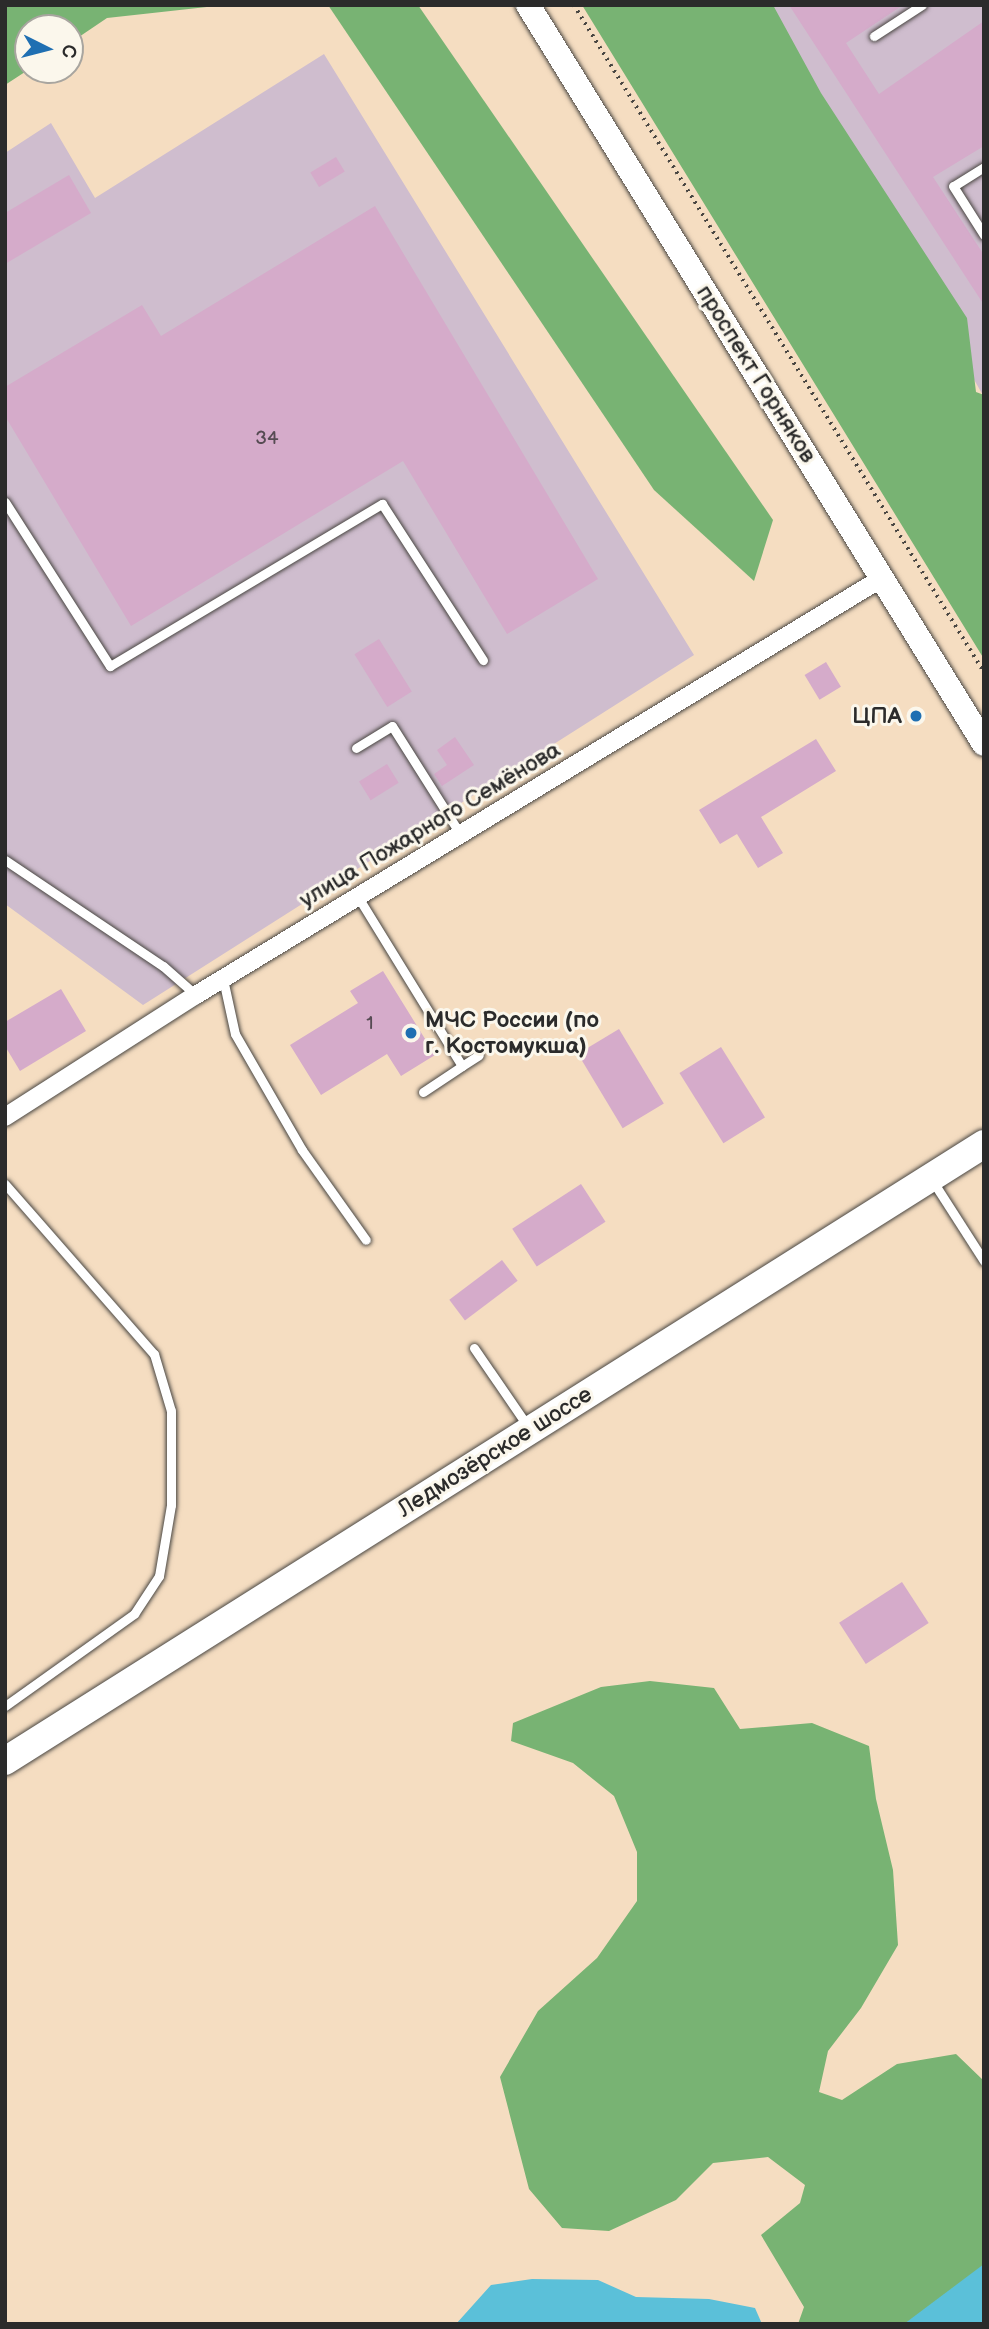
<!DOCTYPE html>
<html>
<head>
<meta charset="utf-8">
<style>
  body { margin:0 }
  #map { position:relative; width:989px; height:2329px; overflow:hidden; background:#f5ddc1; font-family:"Balsamiq Sans",sans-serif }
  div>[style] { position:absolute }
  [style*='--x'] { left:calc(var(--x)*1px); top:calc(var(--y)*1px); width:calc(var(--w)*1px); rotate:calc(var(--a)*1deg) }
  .industrial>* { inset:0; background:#cfbdce }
  .forest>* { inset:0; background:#78b373 }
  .water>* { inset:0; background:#5bc0d9 }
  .building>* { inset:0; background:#d5abca; transform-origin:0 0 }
  .path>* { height:3.5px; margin-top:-1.75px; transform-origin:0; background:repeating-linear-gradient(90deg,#494642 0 2px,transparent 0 7px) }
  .roads { filter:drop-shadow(0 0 2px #494642) drop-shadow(0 0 2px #494642) }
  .lane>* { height:9px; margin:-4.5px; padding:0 4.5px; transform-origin:4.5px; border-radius:4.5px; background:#fff }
  .street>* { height:18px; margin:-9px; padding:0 9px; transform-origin:9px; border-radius:9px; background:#fff }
  .secondary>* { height:24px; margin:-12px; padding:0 12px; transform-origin:12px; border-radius:12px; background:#fff }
  .primary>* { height:28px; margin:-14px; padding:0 14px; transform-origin:14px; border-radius:14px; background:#fff }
  .dots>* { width:19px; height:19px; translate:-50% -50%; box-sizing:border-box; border:4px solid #fbf7ec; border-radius:50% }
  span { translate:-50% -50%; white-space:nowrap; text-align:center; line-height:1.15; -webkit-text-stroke:6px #fbf7ec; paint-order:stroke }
  .number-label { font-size:19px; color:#564b53 }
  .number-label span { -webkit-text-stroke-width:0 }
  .street-label { font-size:23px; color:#2b2b2b }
  .poi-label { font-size:23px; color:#2b2b2b; font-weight:700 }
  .right { translate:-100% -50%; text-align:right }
  .left { translate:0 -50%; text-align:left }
  .frame { position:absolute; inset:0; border:7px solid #2b2b2b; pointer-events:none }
  .north { position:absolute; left:14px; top:14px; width:70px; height:70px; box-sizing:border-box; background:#fbf7ec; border:2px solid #a8a59f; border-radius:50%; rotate:96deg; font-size:19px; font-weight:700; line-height:28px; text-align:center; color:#2b2b2b }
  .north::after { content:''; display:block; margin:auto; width:24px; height:32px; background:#1f6fb2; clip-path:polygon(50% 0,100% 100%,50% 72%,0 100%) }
</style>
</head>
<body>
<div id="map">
  <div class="industrial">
    <div style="clip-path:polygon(753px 5px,984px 5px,984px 397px,912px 271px)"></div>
    <div style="clip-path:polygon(324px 54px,694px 655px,143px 1005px,5px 904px,5px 153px,51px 123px,95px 198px)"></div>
  </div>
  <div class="forest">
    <div style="clip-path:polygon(5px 5px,225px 5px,107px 18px,70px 43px,70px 28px,28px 28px,28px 70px,5px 85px)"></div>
    <div style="clip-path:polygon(328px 5px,418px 5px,773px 520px,754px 581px,654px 490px)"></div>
    <div style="clip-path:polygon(582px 5px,773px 5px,821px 93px,967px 318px,976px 392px,984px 395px,984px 659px)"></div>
    <div style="clip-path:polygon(650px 1681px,714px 1688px,740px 1729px,812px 1723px,869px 1746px,876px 1799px,893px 1870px,898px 1945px,861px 2008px,828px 2051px,819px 2092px,842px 2100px,897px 2064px,956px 2054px,984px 2081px,984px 2273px,917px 2324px,798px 2324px,804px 2307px,761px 2235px,800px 2203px,805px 2185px,768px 2157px,713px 2163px,676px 2200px,609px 2231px,562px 2228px,529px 2189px,500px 2077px,538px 2011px,597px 1958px,637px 1901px,637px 1852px,614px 1796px,573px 1763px,511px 1741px,513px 1723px,601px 1687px)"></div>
  </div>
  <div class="water">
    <div style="clip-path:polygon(984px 2264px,984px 2324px,904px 2324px)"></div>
    <div style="clip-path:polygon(532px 2279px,598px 2280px,636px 2297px,709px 2299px,755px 2308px,762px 2324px,456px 2324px,491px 2285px)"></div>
  </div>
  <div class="building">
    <div style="clip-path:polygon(789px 5px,903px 5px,846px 43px,879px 94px,984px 21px,984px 146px,933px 177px,984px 255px,984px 305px)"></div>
    <div style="left:336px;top:157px;width:17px;height:30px;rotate:59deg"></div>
    <div style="clip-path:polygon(69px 175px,91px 213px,5px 264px,5px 213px)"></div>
    <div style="clip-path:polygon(375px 206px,598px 579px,507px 634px,403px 461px,131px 626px,5px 416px,5px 387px,142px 305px,161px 336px)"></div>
    <div style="left:379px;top:639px;width:62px;height:29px;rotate:58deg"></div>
    <div style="left:826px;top:662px;width:29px;height:25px;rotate:59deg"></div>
    <div style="clip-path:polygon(455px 737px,474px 765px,442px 786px,434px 774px,447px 765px,437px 750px)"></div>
    <div style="clip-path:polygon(816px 739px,836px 771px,761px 817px,783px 853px,758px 868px,737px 834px,720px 844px,699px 810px)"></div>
    <div style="left:387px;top:764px;width:22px;height:33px;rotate:58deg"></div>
    <div style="clip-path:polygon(383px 971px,435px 1055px,401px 1076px,387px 1054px,321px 1095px,290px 1045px,358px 1003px,350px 991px)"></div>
    <div style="clip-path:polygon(61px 989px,86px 1031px,20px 1071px,5px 1046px,5px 1022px)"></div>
    <div style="left:619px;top:1029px;width:87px;height:48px;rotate:59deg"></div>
    <div style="left:721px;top:1047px;width:83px;height:49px;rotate:58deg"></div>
    <div style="left:581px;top:1184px;width:45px;height:82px;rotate:57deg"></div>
    <div style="left:502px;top:1260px;width:26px;height:66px;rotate:53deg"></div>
    <div style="left:902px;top:1582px;width:49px;height:75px;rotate:57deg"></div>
  </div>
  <div class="path">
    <div style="--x:574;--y:5;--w:783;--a:58.42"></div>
  </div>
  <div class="roads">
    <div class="lane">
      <div style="--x:874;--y:36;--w:57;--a:-32.9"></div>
      <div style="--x:984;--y:167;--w:36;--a:148"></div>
      <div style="--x:953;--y:186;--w:58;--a:57.7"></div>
      <div style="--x:5;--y:502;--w:195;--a:57.4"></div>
      <div style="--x:110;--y:666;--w:317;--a:-30.8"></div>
      <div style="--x:382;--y:504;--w:186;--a:57.1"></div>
      <div style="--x:356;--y:748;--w:42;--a:-31.4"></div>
      <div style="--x:392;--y:726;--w:129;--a:57.7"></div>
      <div style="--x:5;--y:860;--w:190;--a:33.9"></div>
      <div style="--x:163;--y:966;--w:44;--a:41.3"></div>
      <div style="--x:358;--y:897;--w:198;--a:58.4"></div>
      <div style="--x:462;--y:1066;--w:20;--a:-33"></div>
      <div style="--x:223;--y:979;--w:56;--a:77.7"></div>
      <div style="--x:235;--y:1034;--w:134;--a:60"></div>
      <div style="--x:302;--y:1150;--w:110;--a:54.6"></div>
      <div style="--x:423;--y:1092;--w:47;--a:-33.7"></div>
      <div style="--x:932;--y:1180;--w:96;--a:57.3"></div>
      <div style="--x:5;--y:1184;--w:226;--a:48.8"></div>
      <div style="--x:154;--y:1354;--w:59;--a:73.4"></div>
      <div style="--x:171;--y:1411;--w:94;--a:90"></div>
      <div style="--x:171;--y:1505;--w:72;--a:99.6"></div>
      <div style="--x:159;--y:1576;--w:45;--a:123.3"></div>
      <div style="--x:134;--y:1614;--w:158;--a:144.5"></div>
      <div style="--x:474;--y:1348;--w:97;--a:55.5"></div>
    </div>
    <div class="street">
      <div style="--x:5;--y:1117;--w:227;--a:-32.6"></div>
      <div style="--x:196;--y:995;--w:803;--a:-31.29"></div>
    </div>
    <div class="secondary">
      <div style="--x:528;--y:5;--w:868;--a:58.32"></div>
    </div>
    <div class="primary">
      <div style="--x:5;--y:1761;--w:1157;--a:-32.22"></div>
    </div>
  </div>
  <div class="dots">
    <div style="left:916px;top:716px;background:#1f6fb2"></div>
    <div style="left:411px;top:1033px;background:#1f6fb2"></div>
  </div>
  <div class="number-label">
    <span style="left:267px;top:439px">34</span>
    <span style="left:370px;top:1024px">1</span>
  </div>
  <div class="street-label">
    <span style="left:756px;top:374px;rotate:58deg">проспект Горняков</span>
    <span style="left:430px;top:825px;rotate:-31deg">улица Пожарного Семёнова</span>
    <span style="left:495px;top:1452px;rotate:-32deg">Ледмозёрское шоссе</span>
  </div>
  <div class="poi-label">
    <span class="right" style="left:902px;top:716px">ЦПА</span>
    <span class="left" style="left:425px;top:1033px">МЧС России (по<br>г. Костомукша)</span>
  </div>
  <div class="frame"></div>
  <div class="north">С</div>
</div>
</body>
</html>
